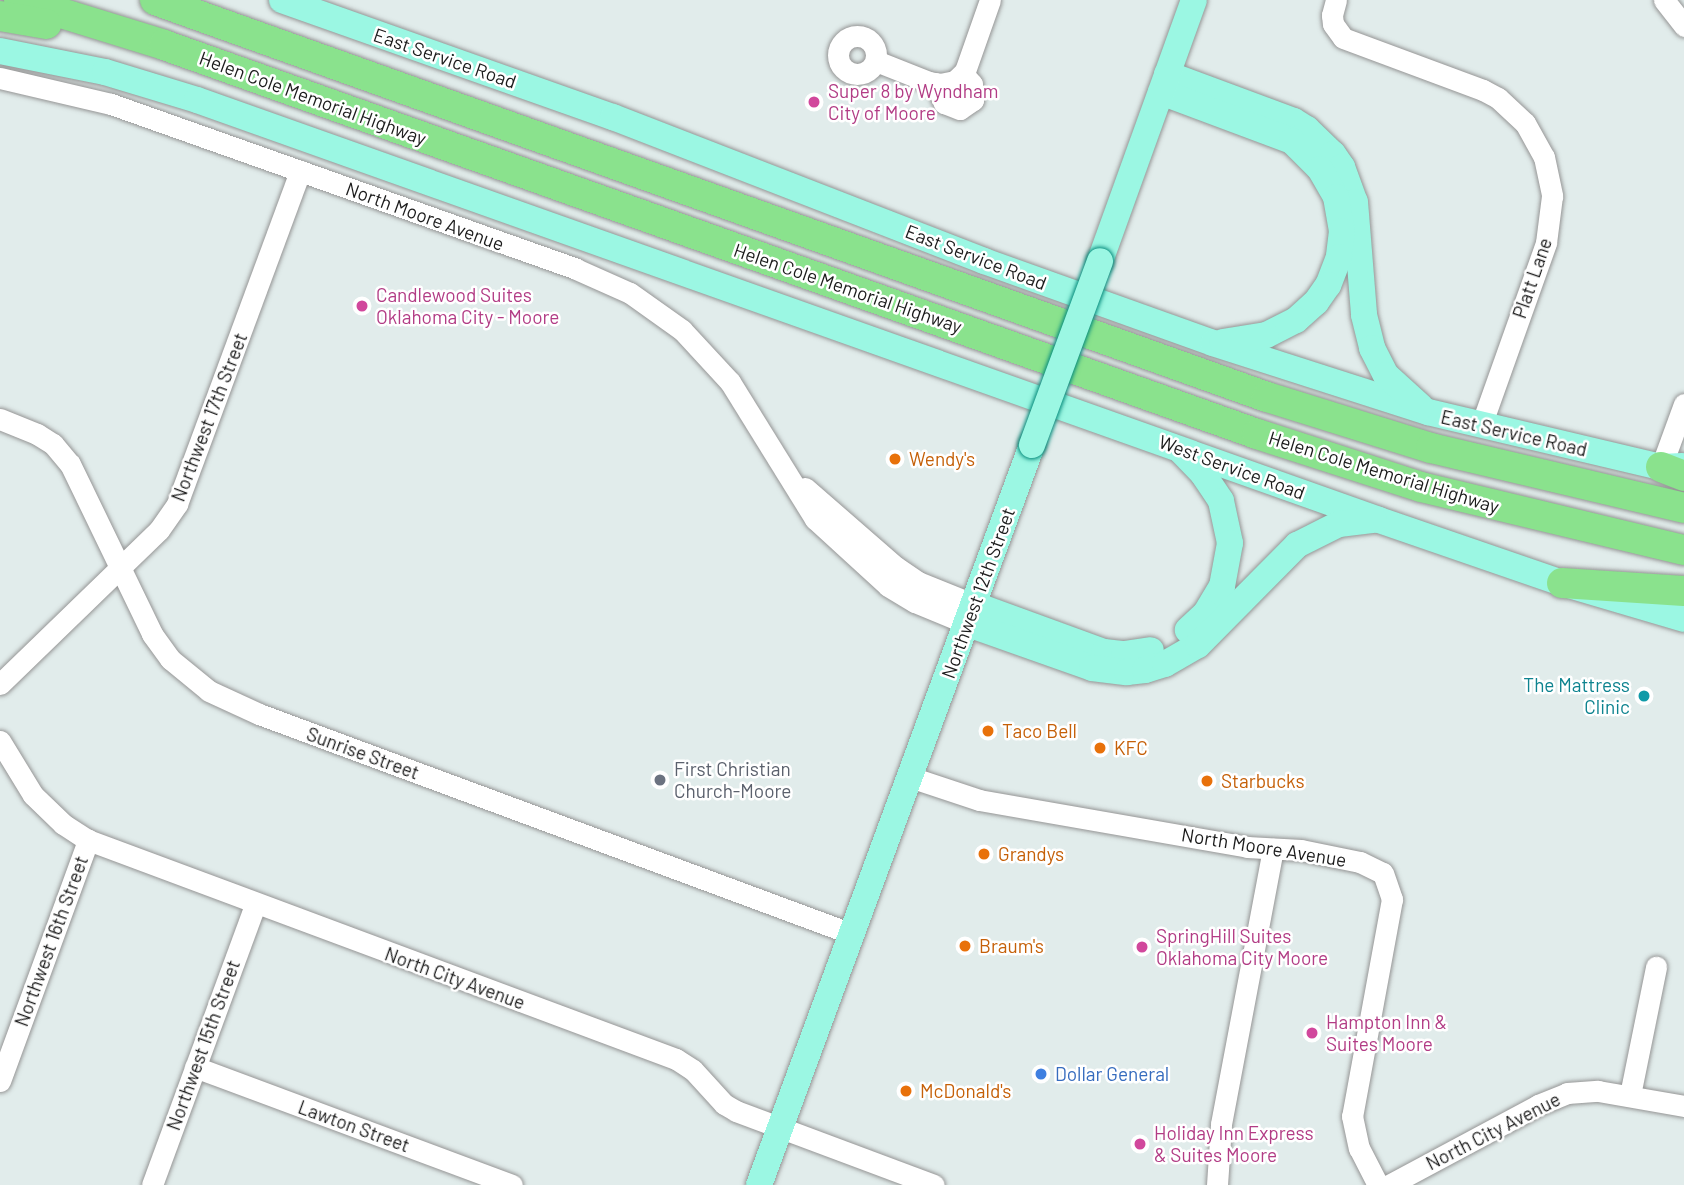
<!DOCTYPE html>
<html>
<head>
<meta charset="utf-8">
<style>
  body { margin:0 }
  #map { position:relative; width:1684px; height:1185px; overflow:hidden; background:#e1eceb; font-family:Barlow,sans-serif }
  div>[style] { position:absolute }
  [style*='--x'] { left:calc(var(--x)*1px); top:calc(var(--y)*1px); width:calc(var(--w)*1px); rotate:calc(var(--a)*1deg) }
  .roads { filter:drop-shadow(0 0 2px #959595) drop-shadow(0 0 2px #959595) }
  .minor>* { height:21px; margin:-10.5px; padding:0 10.5px; transform-origin:10.5px; border-radius:10.5px; background:#fff }
  .minor>.ring { margin:-10.5px; padding:0; box-sizing:content-box; background:none; border:21px solid #fff; border-radius:50% }
  .major>* { height:26px; margin:-13px; padding:0 13px; transform-origin:13px; border-radius:13px; background:#9bf7e3 }
  .highway>* { height:30px; margin:-15px; padding:0 15px; transform-origin:15px; border-radius:15px; background:#8ae28d }
  .bridges { filter:drop-shadow(0 0 2px #068c7c) drop-shadow(0 0 2px #068c7c) }
  .major-bridge>* { height:26px; margin:-13px; padding:0 13px; transform-origin:13px; border-radius:13px; background:#9bf7e3 }
  .dots>* { width:19px; height:19px; translate:-50% -50%; box-sizing:border-box; border:4px solid #fff; border-radius:50% }
  span { translate:-50% -50%; white-space:nowrap; text-align:center; line-height:1.15; -webkit-text-stroke:5px #fff; paint-order:stroke }
  .street-label { font-size:19px; color:#1b1b1b }
  .hotel-label { font-size:19px; color:#b23c85 }
  .left { translate:0 -50%; text-align:left }
  .food-label { font-size:19px; color:#c56008 }
  .culture-label { font-size:19px; color:#0d838f }
  .right { translate:-100% -50%; text-align:right }
  .worship-label { font-size:19px; color:#5b616d }
  .shop-label { font-size:19px; color:#366cbe }
</style>
</head>
<body>
<div id="map">
  <div class="roads">
    <div class="minor">
      <div style="--x:1336;--y:0;--w:16;--a:105"></div>
      <div style="--x:1332;--y:15;--w:9;--a:84"></div>
      <div style="--x:1333;--y:24;--w:17;--a:54"></div>
      <div style="--x:1343;--y:38;--w:149;--a:20.4"></div>
      <div style="--x:1483;--y:90;--w:17;--a:28"></div>
      <div style="--x:1498;--y:98;--w:37;--a:43"></div>
      <div style="--x:1525;--y:123;--w:39;--a:61"></div>
      <div style="--x:1544;--y:157;--w:40;--a:78"></div>
      <div style="--x:1552;--y:196;--w:47;--a:97.3"></div>
      <div style="--x:1546;--y:243;--w:194;--a:109.6"></div>
      <div style="--x:1664;--y:0;--w:33;--a:52"></div>
      <div class="ring" style="left:838px;top:36px;width:17px;height:17px"></div>
      <div style="--x:876;--y:61;--w:57;--a:21.6"></div>
      <div style="--x:929;--y:82;--w:11;--a:10"></div>
      <div style="--x:940;--y:84;--w:15;--a:-11"></div>
      <div style="--x:955;--y:81;--w:14;--a:-45"></div>
      <div style="--x:965;--y:71;--w:75;--a:-70.6"></div>
      <div style="--x:0;--y:78;--w:114;--a:13.2"></div>
      <div style="--x:111;--y:104;--w:493;--a:19.5"></div>
      <div style="--x:576;--y:269;--w:59;--a:24"></div>
      <div style="--x:630;--y:293;--w:64;--a:35.4"></div>
      <div style="--x:682;--y:330;--w:71;--a:47.3"></div>
      <div style="--x:730;--y:382;--w:161;--a:58.2"></div>
      <div style="--x:815;--y:519;--w:99;--a:42.5"></div>
      <div style="--x:888;--y:586;--w:31;--a:31"></div>
      <div style="--x:915;--y:602;--w:57;--a:22.5"></div>
      <div style="--x:935;--y:83;--w:22;--a:66"></div>
      <div style="--x:944;--y:103;--w:17;--a:21"></div>
      <div style="--x:960;--y:109;--w:16;--a:-35"></div>
      <div style="--x:973;--y:100;--w:16;--a:-94"></div>
      <div style="--x:972;--y:84;--w:13;--a:-132"></div>
      <div style="--x:0;--y:419;--w:40;--a:22"></div>
      <div style="--x:37;--y:434;--w:19;--a:32"></div>
      <div style="--x:53;--y:444;--w:26;--a:50"></div>
      <div style="--x:70;--y:464;--w:189;--a:64.2"></div>
      <div style="--x:152;--y:634;--w:31;--a:54"></div>
      <div style="--x:170;--y:659;--w:50;--a:39.4"></div>
      <div style="--x:209;--y:691;--w:55;--a:24.7"></div>
      <div style="--x:259;--y:714;--w:632;--a:20.35"></div>
      <div style="--x:1661;--y:467;--w:67;--a:-69.9"></div>
      <div style="--x:805;--y:488;--w:121;--a:41"></div>
      <div style="--x:896;--y:567;--w:27;--a:34"></div>
      <div style="--x:918;--y:582;--w:61;--a:22"></div>
      <div style="--x:0;--y:684;--w:221;--a:-44.1"></div>
      <div style="--x:159;--y:530;--w:32;--a:-55"></div>
      <div style="--x:177;--y:504;--w:355;--a:-69.7"></div>
      <div style="--x:0;--y:741;--w:63;--a:58.6"></div>
      <div style="--x:33;--y:795;--w:42;--a:44"></div>
      <div style="--x:63;--y:824;--w:30;--a:33"></div>
      <div style="--x:88;--y:840;--w:627;--a:20.43"></div>
      <div style="--x:676;--y:1059;--w:20;--a:33"></div>
      <div style="--x:693;--y:1070;--w:46;--a:47.6"></div>
      <div style="--x:724;--y:1104;--w:14;--a:30"></div>
      <div style="--x:736;--y:1111;--w:211;--a:20.5"></div>
      <div style="--x:910;--y:777;--w:73;--a:18.4"></div>
      <div style="--x:979;--y:800;--w:272;--a:9.9"></div>
      <div style="--x:1247;--y:847;--w:54;--a:3.2"></div>
      <div style="--x:1301;--y:850;--w:60;--a:11.5"></div>
      <div style="--x:1360;--y:862;--w:25;--a:26"></div>
      <div style="--x:1383;--y:873;--w:28;--a:71"></div>
      <div style="--x:1392;--y:899;--w:221;--a:100.4"></div>
      <div style="--x:1352;--y:1116;--w:33;--a:78"></div>
      <div style="--x:1359;--y:1148;--w:42;--a:62.8"></div>
      <div style="--x:195;--y:1067;--w:338;--a:20.4"></div>
      <div style="--x:0;--y:1081;--w:257;--a:-69.9"></div>
      <div style="--x:1630;--y:1095;--w:131;--a:-78.5"></div>
      <div style="--x:152;--y:1185;--w:298;--a:-69.8"></div>
      <div style="--x:1217;--y:1185;--w:61;--a:-86.2"></div>
      <div style="--x:1221;--y:1124;--w:280;--a:-79.3"></div>
      <div style="--x:1389;--y:1185;--w:169;--a:-28.2"></div>
      <div style="--x:1538;--y:1105;--w:31;--a:-22"></div>
      <div style="--x:1567;--y:1093;--w:31;--a:-4"></div>
      <div style="--x:1598;--y:1091;--w:87;--a:9.9"></div>
    </div>
    <div class="major">
      <div style="--x:282;--y:0;--w:351;--a:19.5"></div>
      <div style="--x:613;--y:117;--w:398;--a:21.2"></div>
      <div style="--x:984;--y:261;--w:243;--a:19.7"></div>
      <div style="--x:1213;--y:343;--w:226;--a:17.8"></div>
      <div style="--x:1428;--y:412;--w:239;--a:13.3"></div>
      <div style="--x:1661;--y:467;--w:21;--a:-3"></div>
      <div style="--x:0;--y:51;--w:107;--a:11.3"></div>
      <div style="--x:105;--y:72;--w:96;--a:16.9"></div>
      <div style="--x:197;--y:100;--w:1254;--a:19.56"></div>
      <div style="--x:1379;--y:520;--w:194;--a:19"></div>
      <div style="--x:1562;--y:583;--w:127;--a:16.4"></div>
      <div style="--x:1167;--y:74;--w:135;--a:20.3"></div>
      <div style="--x:1294;--y:121;--w:15;--a:32"></div>
      <div style="--x:1307;--y:129;--w:36;--a:44"></div>
      <div style="--x:1333;--y:154;--w:16;--a:55"></div>
      <div style="--x:1342;--y:167;--w:37;--a:70"></div>
      <div style="--x:1355;--y:202;--w:113;--a:85.4"></div>
      <div style="--x:1364;--y:315;--w:34;--a:76"></div>
      <div style="--x:1372;--y:348;--w:30;--a:63"></div>
      <div style="--x:1386;--y:375;--w:47;--a:42.4"></div>
      <div style="--x:1161;--y:92;--w:140;--a:20.5"></div>
      <div style="--x:1292;--y:141;--w:40;--a:45"></div>
      <div style="--x:1320;--y:169;--w:32;--a:60"></div>
      <div style="--x:1336;--y:197;--w:35;--a:80"></div>
      <div style="--x:1342;--y:231;--w:26;--a:97"></div>
      <div style="--x:1339;--y:257;--w:30;--a:111"></div>
      <div style="--x:1328;--y:285;--w:21;--a:125"></div>
      <div style="--x:1316;--y:302;--w:27;--a:138"></div>
      <div style="--x:1296;--y:320;--w:34;--a:153"></div>
      <div style="--x:1266;--y:335;--w:44;--a:170.8"></div>
      <div style="--x:1100;--y:261;--w:277;--a:-70.2"></div>
      <div style="--x:1182;--y:452;--w:30;--a:46"></div>
      <div style="--x:1203;--y:474;--w:32;--a:56"></div>
      <div style="--x:1221;--y:501;--w:43;--a:77.9"></div>
      <div style="--x:1230;--y:543;--w:44;--a:100.5"></div>
      <div style="--x:1222;--y:586;--w:31;--a:121"></div>
      <div style="--x:1206;--y:613;--w:25;--a:137"></div>
      <div style="--x:975;--y:605;--w:137;--a:20"></div>
      <div style="--x:1104;--y:652;--w:20;--a:6"></div>
      <div style="--x:1124;--y:654;--w:27;--a:-8"></div>
      <div style="--x:968;--y:624;--w:132;--a:19.5"></div>
      <div style="--x:1092;--y:668;--w:35;--a:7"></div>
      <div style="--x:1127;--y:672;--w:18;--a:-6"></div>
      <div style="--x:1145;--y:670;--w:21;--a:-17"></div>
      <div style="--x:1165;--y:664;--w:38;--a:-30"></div>
      <div style="--x:1198;--y:645;--w:141;--a:-45.3"></div>
      <div style="--x:1297;--y:545;--w:47;--a:-26.6"></div>
      <div style="--x:1339;--y:524;--w:35;--a:-7"></div>
      <div style="--x:759;--y:1185;--w:789;--a:-69.75"></div>
    </div>
    <div class="highway">
      <div style="--x:19;--y:0;--w:152;--a:17.2"></div>
      <div style="--x:164;--y:45;--w:1160;--a:19.59"></div>
      <div style="--x:1257;--y:434;--w:172;--a:17.9"></div>
      <div style="--x:1421;--y:487;--w:270;--a:13.5"></div>
      <div style="--x:155;--y:0;--w:1181;--a:19.65"></div>
      <div style="--x:1267;--y:397;--w:172;--a:17.3"></div>
      <div style="--x:1431;--y:448;--w:260;--a:13.3"></div>
      <div style="--x:0;--y:16;--w:47;--a:9.9"></div>
      <div style="--x:1661;--y:467;--w:25;--a:21"></div>
      <div style="--x:1562;--y:583;--w:122;--a:3.8"></div>
    </div>
  </div>
  <div class="bridges">
    <div class="major-bridge">
      <div style="--x:1032;--y:445;--w:196;--a:-69.7"></div>
    </div>
  </div>
  <div class="dots">
    <div style="left:814px;top:102px;background:#d1479c"></div>
    <div style="left:362px;top:306px;background:#d1479c"></div>
    <div style="left:895px;top:459px;background:#e8710a"></div>
    <div style="left:1644px;top:696px;background:#0f9aa8"></div>
    <div style="left:988px;top:731px;background:#e8710a"></div>
    <div style="left:1100px;top:748px;background:#e8710a"></div>
    <div style="left:660px;top:780px;background:#6b7280"></div>
    <div style="left:1207px;top:781px;background:#e8710a"></div>
    <div style="left:984px;top:854px;background:#e8710a"></div>
    <div style="left:965px;top:946px;background:#e8710a"></div>
    <div style="left:1142px;top:947px;background:#d1479c"></div>
    <div style="left:1312px;top:1033px;background:#d1479c"></div>
    <div style="left:1041px;top:1074px;background:#3f7fe0"></div>
    <div style="left:906px;top:1091px;background:#e8710a"></div>
    <div style="left:1140px;top:1144px;background:#d1479c"></div>
  </div>
  <div class="street-label">
    <span style="left:445px;top:58px;rotate:19deg">East Service Road</span>
    <span style="left:313px;top:98px;rotate:20deg">Helen Cole Memorial Highway</span>
    <span style="left:425px;top:216px;rotate:20deg">North Moore Avenue</span>
    <span style="left:976px;top:257px;rotate:21deg">East Service Road</span>
    <span style="left:1532px;top:278px;rotate:-71deg">Platt Lane</span>
    <span style="left:848px;top:288px;rotate:19deg">Helen Cole Memorial Highway</span>
    <span style="left:209px;top:417px;rotate:-69deg">Northwest 17th Street</span>
    <span style="left:1514px;top:433px;rotate:13deg">East Service Road</span>
    <span style="left:1232px;top:467px;rotate:20deg">West Service Road</span>
    <span style="left:1384px;top:472px;rotate:17deg">Helen Cole Memorial Highway</span>
    <span style="left:978px;top:593px;rotate:-70deg">Northwest 12th Street</span>
    <span style="left:363px;top:753px;rotate:20deg">Sunrise Street</span>
    <span style="left:1264px;top:847px;rotate:9deg">North Moore Avenue</span>
    <span style="left:51px;top:941px;rotate:-70deg">Northwest 16th Street</span>
    <span style="left:455px;top:978px;rotate:20deg">North City Avenue</span>
    <span style="left:203px;top:1045px;rotate:-70deg">Northwest 15th Street</span>
    <span style="left:354px;top:1126px;rotate:20deg">Lawton Street</span>
    <span style="left:1493px;top:1131px;rotate:-27deg">North City Avenue</span>
  </div>
  <div class="hotel-label">
    <span class="left" style="left:828px;top:102px">Super 8 by Wyndham<br>City of Moore</span>
    <span class="left" style="left:376px;top:306px">Candlewood Suites<br>Oklahoma City - Moore</span>
    <span class="left" style="left:1156px;top:947px">SpringHill Suites<br>Oklahoma City Moore</span>
    <span class="left" style="left:1326px;top:1033px">Hampton Inn &amp;<br>Suites Moore</span>
    <span class="left" style="left:1154px;top:1144px">Holiday Inn Express<br>&amp; Suites Moore</span>
  </div>
  <div class="food-label">
    <span class="left" style="left:909px;top:459px">Wendy's</span>
    <span class="left" style="left:1002px;top:731px">Taco Bell</span>
    <span class="left" style="left:1114px;top:748px">KFC</span>
    <span class="left" style="left:1221px;top:781px">Starbucks</span>
    <span class="left" style="left:998px;top:854px">Grandys</span>
    <span class="left" style="left:979px;top:946px">Braum's</span>
    <span class="left" style="left:920px;top:1091px">McDonald's</span>
  </div>
  <div class="culture-label">
    <span class="right" style="left:1630px;top:696px">The Mattress<br>Clinic</span>
  </div>
  <div class="worship-label">
    <span class="left" style="left:674px;top:780px">First Christian<br>Church-Moore</span>
  </div>
  <div class="shop-label">
    <span class="left" style="left:1055px;top:1074px">Dollar General</span>
  </div>
</div>
</body>
</html>
